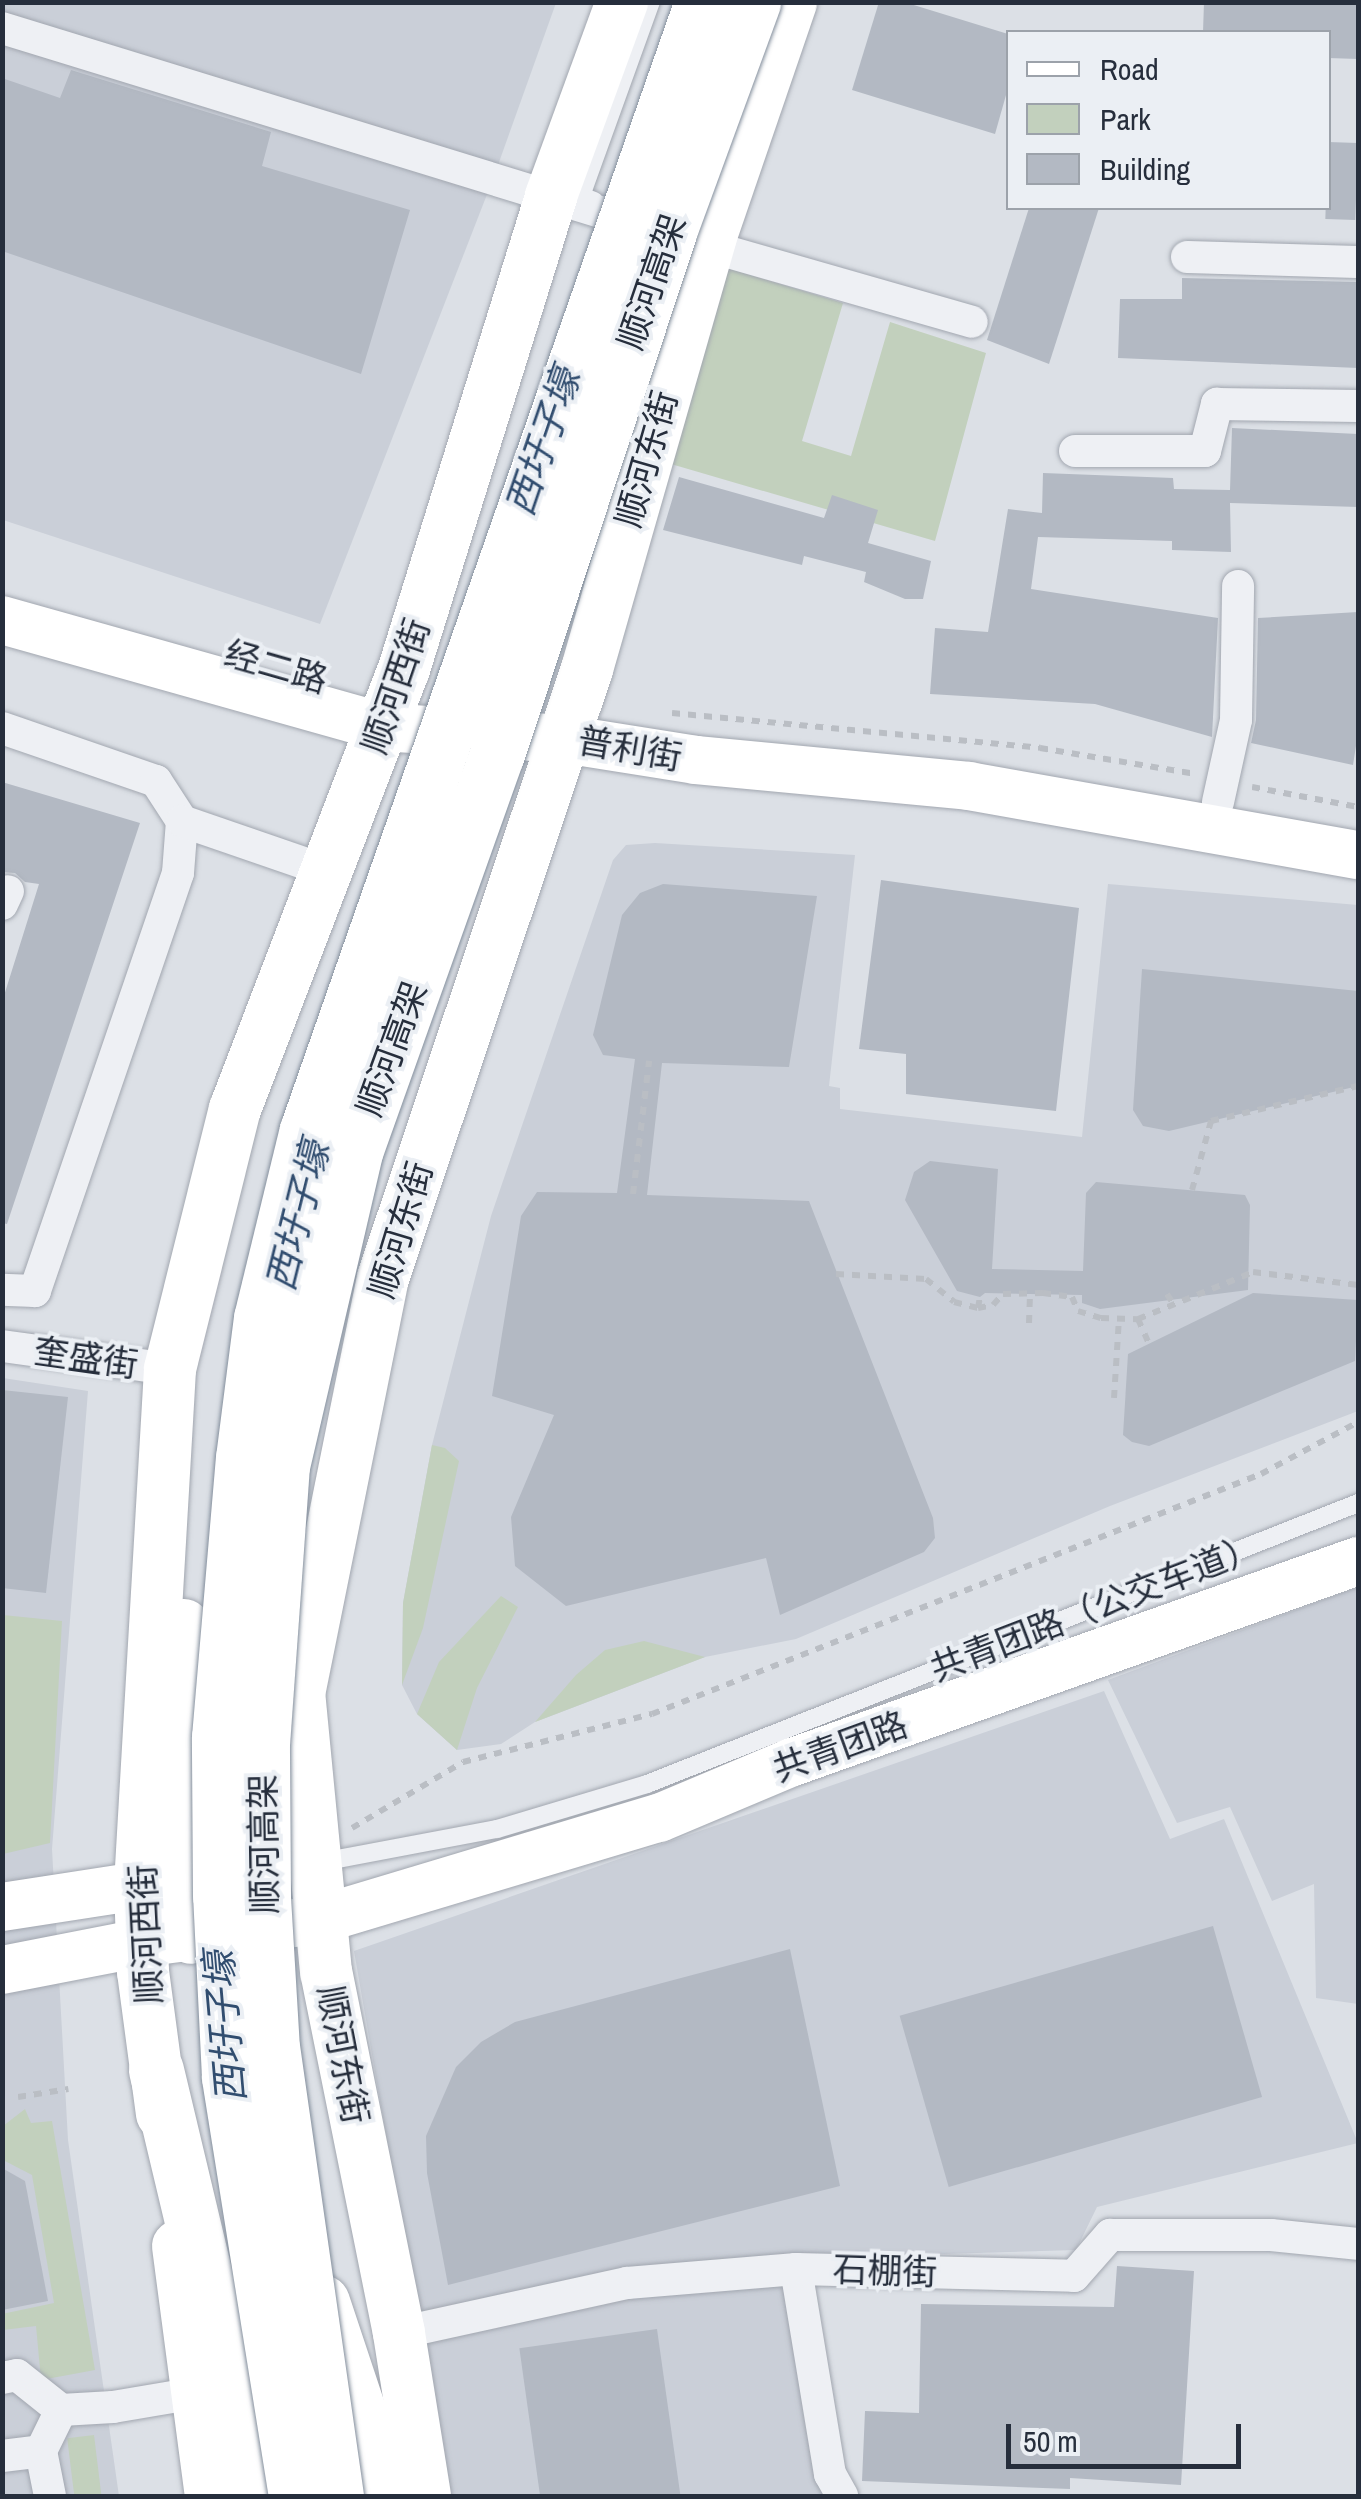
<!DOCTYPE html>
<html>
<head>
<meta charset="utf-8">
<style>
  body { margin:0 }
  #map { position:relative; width:1361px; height:2499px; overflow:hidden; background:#dce0e6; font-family:"Archivo Narrow","Noto Sans SC",sans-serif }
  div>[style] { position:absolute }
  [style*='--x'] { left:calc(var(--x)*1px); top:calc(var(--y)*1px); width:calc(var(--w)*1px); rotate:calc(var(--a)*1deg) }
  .built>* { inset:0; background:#cacfd8 }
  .green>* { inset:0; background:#c2d0bd; transform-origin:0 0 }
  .building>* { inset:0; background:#b3b9c3; transform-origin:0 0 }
  .path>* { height:6px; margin-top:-3px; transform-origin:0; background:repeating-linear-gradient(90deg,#babec4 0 8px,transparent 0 16px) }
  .roads { filter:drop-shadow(0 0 2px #a2a7b0) drop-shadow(0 0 2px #a2a7b0) }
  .lane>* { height:18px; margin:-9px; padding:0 9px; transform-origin:9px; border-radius:9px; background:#eef0f4 }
  .street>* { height:32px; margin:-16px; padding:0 16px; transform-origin:16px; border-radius:16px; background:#eef0f4 }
  .secondary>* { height:48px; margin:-24px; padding:0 24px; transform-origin:24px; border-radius:24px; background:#fff }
  .primary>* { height:52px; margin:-26px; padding:0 26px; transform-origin:26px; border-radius:26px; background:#fff }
  .highway>* { height:55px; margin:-27.5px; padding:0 27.5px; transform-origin:27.5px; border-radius:27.5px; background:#fff }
  .bridges { filter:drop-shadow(0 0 2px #838e9c) drop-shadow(0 0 2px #838e9c) }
  .highway-bridge>* { height:55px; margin:-27.5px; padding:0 27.5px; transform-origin:27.5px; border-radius:27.5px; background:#fff }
  span { translate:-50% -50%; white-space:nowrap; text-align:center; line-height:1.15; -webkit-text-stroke:8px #ebeff4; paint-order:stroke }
  .street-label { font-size:35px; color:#262e3c }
  .water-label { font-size:38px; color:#314d6f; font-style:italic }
  .frame { position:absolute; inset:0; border:5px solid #262e3c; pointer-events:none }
  .legend { position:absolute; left:1006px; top:30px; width:325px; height:180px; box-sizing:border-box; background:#ebeff4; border:2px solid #9ca2aa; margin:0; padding:12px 18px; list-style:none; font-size:30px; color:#262e3c }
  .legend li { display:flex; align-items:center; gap:20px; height:50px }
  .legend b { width:50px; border:2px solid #9ca2aa }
  .scale { position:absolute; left:1006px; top:2424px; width:235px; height:45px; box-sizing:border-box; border:5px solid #262e3c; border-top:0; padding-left:12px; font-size:30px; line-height:35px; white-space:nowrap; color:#262e3c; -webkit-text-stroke:8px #ebeff4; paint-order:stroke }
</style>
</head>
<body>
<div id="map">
  <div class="built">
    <div style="clip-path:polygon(3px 3px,556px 3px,493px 179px,320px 624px,3px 520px)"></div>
    <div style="clip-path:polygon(655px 843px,855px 855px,829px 1086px,840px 1088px,840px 1109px,1082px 1137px,1108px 884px,1358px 905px,1358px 1411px,1110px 1506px,796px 1639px,705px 1657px,535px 1722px,501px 1744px,457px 1750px,417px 1714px,402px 1685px,403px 1603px,432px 1445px,491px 1216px,613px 860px,626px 845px)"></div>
    <div style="clip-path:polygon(3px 1378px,88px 1391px,52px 1849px,68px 2140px,119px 2496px,3px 2496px)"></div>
    <div style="clip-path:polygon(1358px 1587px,1358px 2004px,1316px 1998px,1314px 1884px,1272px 1901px,1230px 1807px,1177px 1823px,1108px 1680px)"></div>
    <div style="clip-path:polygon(1104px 1691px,1170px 1839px,1224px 1819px,1358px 2143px,1097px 2207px,1076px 2250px,811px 2258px,845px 2496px,449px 2496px,354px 1951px)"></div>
  </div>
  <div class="green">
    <div style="clip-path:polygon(727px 268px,843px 303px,802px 441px,851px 456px,890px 322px,986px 353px,935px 541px,671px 464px)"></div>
    <div style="clip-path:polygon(432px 1445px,445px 1448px,459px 1461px,423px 1628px,402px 1685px,403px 1603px)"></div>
    <div style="clip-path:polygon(501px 1596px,518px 1607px,477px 1688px,457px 1750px,417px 1714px,439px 1662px)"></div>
    <div style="clip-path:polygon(3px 1615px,62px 1621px,50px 1843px,3px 1854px)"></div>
    <div style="clip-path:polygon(644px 1641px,705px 1657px,535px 1722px,576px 1675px,605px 1650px)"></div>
    <div style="clip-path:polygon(25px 2109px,31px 2123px,52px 2121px,95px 2370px,41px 2380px,36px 2326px,3px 2330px,2px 2314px,54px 2303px,32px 2175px,3px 2160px,3px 2126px)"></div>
    <div style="left:94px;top:2435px;width:62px;height:27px;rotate:83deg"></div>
  </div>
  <div class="building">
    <div style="clip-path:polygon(879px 2px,904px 2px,1008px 34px,1008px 88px,995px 134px,852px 90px)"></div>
    <div style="clip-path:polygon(1204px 2px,1358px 2px,1358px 59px,1328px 58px,1328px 32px,1203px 32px)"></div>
    <div style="clip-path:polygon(71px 70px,271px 132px,262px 166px,410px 210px,361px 374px,2px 251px,2px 78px,60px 98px)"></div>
    <div style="left:1328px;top:142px;width:30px;height:77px;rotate:2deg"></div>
    <div style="clip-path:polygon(1029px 208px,1099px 208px,1049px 364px,987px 340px)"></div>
    <div style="clip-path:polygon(1182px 278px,1358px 282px,1358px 368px,1118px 358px,1120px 299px,1182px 299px)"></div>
    <div style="clip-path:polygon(1232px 428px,1358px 434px,1358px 507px,1230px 503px,1231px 552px,1172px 550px,1172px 541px,1038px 537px,1031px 589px,1218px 618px,1212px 737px,1095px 704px,930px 694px,935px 628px,988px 632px,1008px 509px,1042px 513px,1043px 473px,1173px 478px,1174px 489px,1230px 490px)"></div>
    <div style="clip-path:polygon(679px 477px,824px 518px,832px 495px,878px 510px,868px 543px,931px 561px,923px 599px,905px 599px,864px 582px,866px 572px,804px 556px,802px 565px,663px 530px)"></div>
    <div style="clip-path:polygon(1358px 612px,1358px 733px,1353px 765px,1251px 743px,1256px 720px,1258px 618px)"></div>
    <div style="clip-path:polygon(2px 782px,140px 823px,7px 1224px,2px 1223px,2px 1002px,39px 884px,25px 882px,15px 873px,2px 872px)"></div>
    <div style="clip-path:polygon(881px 880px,1079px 908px,1056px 1111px,906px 1094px,906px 1054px,859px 1049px)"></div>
    <div style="clip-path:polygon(663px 884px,817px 896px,789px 1067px,662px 1063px,647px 1195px,809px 1201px,933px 1518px,935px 1538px,924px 1552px,780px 1615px,766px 1558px,566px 1606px,515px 1566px,511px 1517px,554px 1415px,492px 1396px,521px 1216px,537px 1192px,617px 1193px,635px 1059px,603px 1055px,593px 1035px,622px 915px,640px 893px)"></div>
    <div style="clip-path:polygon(1142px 969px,1358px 991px,1358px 1086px,1169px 1131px,1143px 1126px,1133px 1110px)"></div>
    <div style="clip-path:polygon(930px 1161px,998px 1169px,992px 1269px,1083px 1271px,1086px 1193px,1096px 1182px,1245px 1195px,1250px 1205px,1248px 1290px,1100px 1309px,1082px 1303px,1082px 1295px,985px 1293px,980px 1297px,957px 1291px,905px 1200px,914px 1172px)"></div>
    <div style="clip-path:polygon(1253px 1293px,1358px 1300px,1355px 1361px,1149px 1446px,1132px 1442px,1123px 1435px,1128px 1354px)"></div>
    <div style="clip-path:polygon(2px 1390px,68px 1397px,46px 1593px,2px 1588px)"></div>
    <div style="left:1213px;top:1926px;width:178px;height:326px;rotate:74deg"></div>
    <div style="clip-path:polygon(790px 1949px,840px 2186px,448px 2285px,427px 2173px,426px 2136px,456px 2067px,481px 2042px,515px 2022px)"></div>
    <div style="clip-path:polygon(2px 2168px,25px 2181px,48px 2301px,2px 2310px)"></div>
    <div style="clip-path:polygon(1117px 2266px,1194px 2271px,1181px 2485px,1070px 2478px,1070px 2489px,862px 2481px,865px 2411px,919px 2413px,921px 2304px,1114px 2307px)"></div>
    <div style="left:657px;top:2329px;width:169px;height:139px;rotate:82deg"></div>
  </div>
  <div class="path">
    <div style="--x:672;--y:713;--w:370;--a:5.4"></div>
    <div style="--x:1040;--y:748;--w:158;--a:9.5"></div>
    <div style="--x:1252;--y:787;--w:108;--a:10.7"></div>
    <div style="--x:1192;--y:1190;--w:72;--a:-74.6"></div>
    <div style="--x:1211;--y:1121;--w:151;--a:-13.4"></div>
    <div style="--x:633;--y:1194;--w:134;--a:-83.1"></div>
    <div style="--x:836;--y:1274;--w:90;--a:3.2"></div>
    <div style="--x:926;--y:1279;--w:36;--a:39"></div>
    <div style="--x:954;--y:1302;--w:25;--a:14"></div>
    <div style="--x:978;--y:1308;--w:15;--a:-11"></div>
    <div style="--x:993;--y:1305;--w:15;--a:-48"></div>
    <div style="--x:1003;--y:1294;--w:40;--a:-1.4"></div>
    <div style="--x:1043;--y:1293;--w:29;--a:8"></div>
    <div style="--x:1072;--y:1297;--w:15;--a:67"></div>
    <div style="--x:1078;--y:1311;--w:24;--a:17"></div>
    <div style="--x:1101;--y:1318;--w:37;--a:2"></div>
    <div style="--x:1138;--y:1319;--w:124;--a:-22.2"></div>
    <div style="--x:1253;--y:1272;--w:106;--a:7.1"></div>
    <div style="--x:1167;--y:1294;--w:13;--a:58"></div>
    <div style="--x:978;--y:1308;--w:11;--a:-80"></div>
    <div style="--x:1138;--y:1319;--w:27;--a:66"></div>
    <div style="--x:1029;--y:1323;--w:30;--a:-88"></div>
    <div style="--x:1114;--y:1398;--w:80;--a:-86.4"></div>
    <div style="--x:352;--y:1828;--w:129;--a:-30.7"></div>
    <div style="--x:463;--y:1762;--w:195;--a:-14.3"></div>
    <div style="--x:652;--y:1714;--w:655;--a:-21.51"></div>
    <div style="--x:1261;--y:1474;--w:110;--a:-28.2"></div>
    <div style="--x:18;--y:2097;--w:51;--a:-9.1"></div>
  </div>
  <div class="roads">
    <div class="lane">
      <div style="--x:594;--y:201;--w:14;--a:-159"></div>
      <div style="--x:581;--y:196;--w:206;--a:-70.2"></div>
      <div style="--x:322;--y:1862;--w:178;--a:-10.7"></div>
      <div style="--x:497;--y:1829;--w:157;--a:-16.7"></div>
      <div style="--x:647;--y:1784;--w:765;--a:-21.56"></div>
    </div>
    <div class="street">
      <div style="--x:2;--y:28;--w:666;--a:17.1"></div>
      <div style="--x:690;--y:241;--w:293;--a:16"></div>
      <div style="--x:1187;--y:257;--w:171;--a:1.7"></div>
      <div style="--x:1075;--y:451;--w:130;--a:0"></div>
      <div style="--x:1205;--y:451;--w:49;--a:-75.7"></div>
      <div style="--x:1217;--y:404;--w:141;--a:0.8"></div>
      <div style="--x:2;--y:728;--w:163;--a:19"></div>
      <div style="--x:156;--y:781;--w:48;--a:57"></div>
      <div style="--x:182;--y:821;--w:52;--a:94.4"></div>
      <div style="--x:178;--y:873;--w:442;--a:108.9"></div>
      <div style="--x:35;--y:1291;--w:33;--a:-178"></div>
      <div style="--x:1218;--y:802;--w:84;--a:-77.6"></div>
      <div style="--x:1236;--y:720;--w:134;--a:-89.1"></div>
      <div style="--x:182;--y:821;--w:153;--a:19"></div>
      <div style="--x:2;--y:904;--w:14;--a:-65"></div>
      <div style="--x:2;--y:1346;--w:170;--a:7.8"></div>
      <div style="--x:796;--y:2269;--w:208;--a:80.6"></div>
      <div style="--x:830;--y:2474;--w:25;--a:61"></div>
      <div style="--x:399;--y:2333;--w:233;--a:-12.4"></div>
      <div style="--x:627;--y:2283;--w:170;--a:-4.7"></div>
      <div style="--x:796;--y:2269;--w:278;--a:1.4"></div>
      <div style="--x:1074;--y:2276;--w:55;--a:-48.7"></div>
      <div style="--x:1110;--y:2235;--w:161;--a:0"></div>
      <div style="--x:1271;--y:2235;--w:87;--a:5.9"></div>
      <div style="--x:2;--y:2378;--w:15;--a:-11"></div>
      <div style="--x:17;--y:2375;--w:56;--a:38.5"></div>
      <div style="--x:61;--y:2410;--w:52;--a:-3.3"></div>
      <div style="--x:113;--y:2407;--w:84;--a:-9.6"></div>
      <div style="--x:41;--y:2451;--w:46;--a:78.7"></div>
      <div style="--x:2;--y:2456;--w:39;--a:-7"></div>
      <div style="--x:41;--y:2451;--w:46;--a:-64"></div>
    </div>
    <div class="secondary">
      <div style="--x:2;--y:620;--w:395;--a:15.7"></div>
      <div style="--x:382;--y:727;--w:182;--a:3.8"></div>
      <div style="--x:564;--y:739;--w:134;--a:9"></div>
      <div style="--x:696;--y:760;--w:274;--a:5.4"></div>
      <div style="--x:969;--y:786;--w:395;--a:10.1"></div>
      <div style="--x:2;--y:1907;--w:177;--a:-8.8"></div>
      <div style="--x:2;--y:1970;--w:142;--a:-11"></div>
      <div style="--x:141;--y:1943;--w:178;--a:-7.4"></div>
      <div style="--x:318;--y:1920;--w:356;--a:-16.7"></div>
      <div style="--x:659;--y:1818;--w:142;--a:-22.8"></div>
      <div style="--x:790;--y:1763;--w:603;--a:-19.58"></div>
    </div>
    <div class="primary">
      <div style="--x:184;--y:1625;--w:212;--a:88.6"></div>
      <div style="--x:189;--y:1837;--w:19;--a:102"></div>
      <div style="--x:185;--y:1856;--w:82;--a:85.8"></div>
      <div style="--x:162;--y:2114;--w:143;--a:-97.6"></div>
      <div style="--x:143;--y:1972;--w:87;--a:-92"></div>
      <div style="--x:140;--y:1885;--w:517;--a:-86.67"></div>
      <div style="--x:170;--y:1369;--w:268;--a:-76"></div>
      <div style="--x:235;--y:1109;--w:471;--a:-69"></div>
      <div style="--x:404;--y:669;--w:495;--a:-72.7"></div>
      <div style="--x:551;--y:196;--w:207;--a:-69.9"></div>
      <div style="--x:178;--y:2246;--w:252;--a:82.5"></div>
      <div style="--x:425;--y:2496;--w:165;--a:-99.1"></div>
      <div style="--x:399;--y:2333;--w:368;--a:-101.4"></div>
      <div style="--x:326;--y:1972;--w:279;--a:-95.5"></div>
      <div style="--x:299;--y:1694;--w:424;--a:-78.6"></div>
      <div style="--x:383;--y:1278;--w:642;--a:-71.48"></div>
      <div style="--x:587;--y:669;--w:447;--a:-74"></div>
      <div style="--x:710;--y:239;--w:250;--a:-71.1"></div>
    </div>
    <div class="highway">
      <div style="--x:156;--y:2070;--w:370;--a:76.6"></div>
      <div style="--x:242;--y:2430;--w:67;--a:80.5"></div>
      <div style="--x:322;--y:2302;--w:130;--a:71.6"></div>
      <div style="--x:363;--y:2425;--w:72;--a:81.2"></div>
    </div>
  </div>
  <div class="bridges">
    <div class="highway-bridge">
      <div style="--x:296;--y:2496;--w:424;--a:-99.1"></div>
      <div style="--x:229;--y:2077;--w:181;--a:-92.8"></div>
      <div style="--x:220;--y:1896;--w:159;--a:-90.4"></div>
      <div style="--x:219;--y:1737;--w:280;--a:-85.1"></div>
      <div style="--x:243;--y:1458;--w:141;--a:-82.7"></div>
      <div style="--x:261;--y:1318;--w:194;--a:-76.3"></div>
      <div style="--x:307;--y:1130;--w:1195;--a:-70.7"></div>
      <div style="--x:336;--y:2496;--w:452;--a:-98.1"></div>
      <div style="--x:272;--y:2049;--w:152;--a:-93.4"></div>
      <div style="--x:263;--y:1897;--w:153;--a:-90.4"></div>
      <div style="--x:262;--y:1744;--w:279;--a:-85.9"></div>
      <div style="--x:282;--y:1466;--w:326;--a:-76.9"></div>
      <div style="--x:356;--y:1149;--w:419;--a:-70.4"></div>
      <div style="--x:497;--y:754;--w:553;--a:-71.76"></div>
      <div style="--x:670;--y:229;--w:242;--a:-69.9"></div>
    </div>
  </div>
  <div class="street-label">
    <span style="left:652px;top:282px;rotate:-71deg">顺河高架</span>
    <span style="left:647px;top:459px;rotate:-74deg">顺河东街</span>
    <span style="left:276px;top:667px;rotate:16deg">经二路</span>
    <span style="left:396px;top:686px;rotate:-71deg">顺河西街</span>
    <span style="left:630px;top:749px;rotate:10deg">普利街</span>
    <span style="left:392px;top:1049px;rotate:-70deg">顺河高架</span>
    <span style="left:401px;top:1230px;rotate:-73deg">顺河东街</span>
    <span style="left:86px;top:1358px;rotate:8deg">奎盛街</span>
    <span style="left:1095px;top:1608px;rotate:-21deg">共青团路（公交车道）</span>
    <span style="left:840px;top:1747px;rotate:-20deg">共青团路</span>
    <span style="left:264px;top:1844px;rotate:-91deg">顺河高架</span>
    <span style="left:146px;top:1934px;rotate:-93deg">顺河西街</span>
    <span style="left:343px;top:2055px;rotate:79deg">顺河东街</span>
    <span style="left:885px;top:2271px;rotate:2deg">石棚街</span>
  </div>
  <div class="water-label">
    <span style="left:543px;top:442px;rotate:-71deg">西圩子壕</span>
    <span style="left:298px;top:1216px;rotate:-76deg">西圩子壕</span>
    <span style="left:225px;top:2027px;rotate:-95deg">西圩子壕</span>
  </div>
  <div class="frame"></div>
  <ul class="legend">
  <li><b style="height:12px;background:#fff"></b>Road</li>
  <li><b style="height:28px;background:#c2d0bd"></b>Park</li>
  <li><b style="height:28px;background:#b3b9c3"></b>Building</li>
  </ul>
  <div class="scale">50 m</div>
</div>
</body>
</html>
